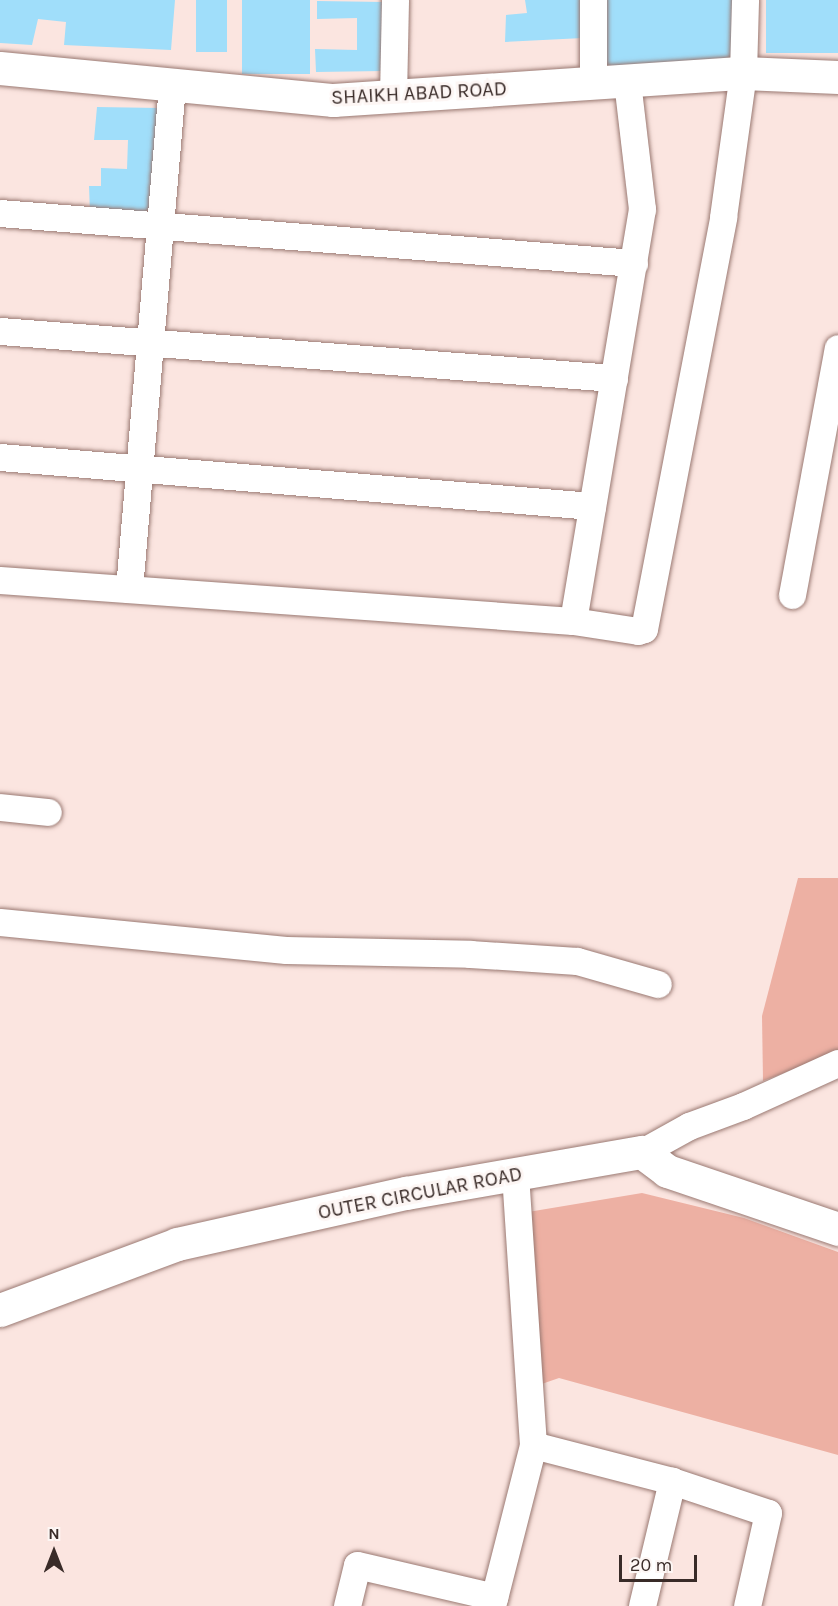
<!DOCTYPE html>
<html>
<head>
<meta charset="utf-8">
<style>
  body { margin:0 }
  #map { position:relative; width:838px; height:1606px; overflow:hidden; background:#fbe5e0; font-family:Karla,sans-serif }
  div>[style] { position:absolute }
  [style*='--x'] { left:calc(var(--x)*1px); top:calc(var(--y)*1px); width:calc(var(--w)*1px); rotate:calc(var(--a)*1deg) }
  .green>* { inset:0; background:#edb0a3 }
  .building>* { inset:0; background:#a0defa; transform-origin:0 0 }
  .roads { filter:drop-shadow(0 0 2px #9a7972) drop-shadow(0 0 2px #9a7972) }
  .minor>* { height:27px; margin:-13.5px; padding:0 13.5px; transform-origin:13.5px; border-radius:13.5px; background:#fff }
  .secondary>* { height:33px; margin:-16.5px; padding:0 16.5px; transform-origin:16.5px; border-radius:16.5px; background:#fff }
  span { translate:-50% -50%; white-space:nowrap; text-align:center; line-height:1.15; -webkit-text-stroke:6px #fdf6f4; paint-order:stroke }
  .street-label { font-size:20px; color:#392b28 }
  .north { position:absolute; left:24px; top:1522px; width:60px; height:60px; -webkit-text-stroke:4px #fdf6f4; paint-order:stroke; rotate:0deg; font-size:16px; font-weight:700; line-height:24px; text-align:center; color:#392b28 }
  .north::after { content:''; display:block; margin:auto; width:21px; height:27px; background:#392b28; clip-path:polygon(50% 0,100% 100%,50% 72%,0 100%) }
  .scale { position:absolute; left:619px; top:1555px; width:78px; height:27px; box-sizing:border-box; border:3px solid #392b28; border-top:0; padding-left:8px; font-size:18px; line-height:21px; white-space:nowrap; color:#392b28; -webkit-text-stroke:4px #fdf6f4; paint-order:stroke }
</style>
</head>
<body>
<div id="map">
  <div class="green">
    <div style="clip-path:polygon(798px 878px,838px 878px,838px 1052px,763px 1081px,762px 1016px)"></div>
    <div style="clip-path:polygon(642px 1193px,744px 1218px,838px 1252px,838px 1455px,559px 1378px,530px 1388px,522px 1213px)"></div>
  </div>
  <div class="building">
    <div style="clip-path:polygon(0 0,175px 0,171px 50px,64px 45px,66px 22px,38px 19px,32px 45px,0 43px)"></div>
    <div style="left:196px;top:0;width:31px;height:52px"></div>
    <div style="left:242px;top:0;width:68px;height:74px"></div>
    <div style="clip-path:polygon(525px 0,583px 0,583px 38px,505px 42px,506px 15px,527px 13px)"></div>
    <div style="clip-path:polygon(605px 0,735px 0,736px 62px,605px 72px)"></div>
    <div style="left:766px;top:0;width:72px;height:53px"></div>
    <div style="clip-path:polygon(317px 1px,384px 2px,383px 71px,316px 72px,315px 49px,357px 50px,357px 18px,317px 19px)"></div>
    <div style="clip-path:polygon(97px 107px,160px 108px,155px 220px,90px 213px,89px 186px,101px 186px,101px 168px,127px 169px,128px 140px,94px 140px)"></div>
  </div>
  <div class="roads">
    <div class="minor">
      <div style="--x:593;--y:83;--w:83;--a:-90"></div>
      <div style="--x:393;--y:96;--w:96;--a:-88.8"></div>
      <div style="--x:0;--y:213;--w:636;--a:4.51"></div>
      <div style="--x:0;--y:331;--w:616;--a:4.38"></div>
      <div style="--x:0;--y:457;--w:594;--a:4.73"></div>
      <div style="--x:0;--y:580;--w:574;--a:4.09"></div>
      <div style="--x:573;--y:621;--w:66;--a:8.7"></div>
      <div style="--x:638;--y:631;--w:6;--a:-18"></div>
      <div style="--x:644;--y:629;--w:420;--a:-79.1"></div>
      <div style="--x:723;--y:217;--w:145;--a:-82.1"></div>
      <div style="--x:743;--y:73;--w:73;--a:-88.4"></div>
      <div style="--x:129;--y:589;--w:506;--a:-85.12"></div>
      <div style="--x:792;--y:595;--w:251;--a:-79.5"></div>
      <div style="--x:573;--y:621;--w:418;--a:-80.5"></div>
      <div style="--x:642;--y:209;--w:129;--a:-96.7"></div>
      <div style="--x:0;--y:807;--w:48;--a:5.9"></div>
      <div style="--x:0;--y:922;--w:287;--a:5.6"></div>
      <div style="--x:286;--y:950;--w:184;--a:1.2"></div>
      <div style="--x:470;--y:954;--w:107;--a:3.7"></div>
      <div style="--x:577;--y:961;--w:84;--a:15.9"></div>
      <div style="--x:642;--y:1152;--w:54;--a:-29"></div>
      <div style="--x:689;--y:1126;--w:58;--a:-20.3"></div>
      <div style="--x:743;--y:1106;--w:104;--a:-24.4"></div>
      <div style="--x:533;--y:1445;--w:144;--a:14.5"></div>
      <div style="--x:672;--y:1481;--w:101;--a:18.4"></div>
      <div style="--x:768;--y:1513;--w:95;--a:102.7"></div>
      <div style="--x:347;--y:1606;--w:42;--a:-76.3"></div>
      <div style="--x:357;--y:1565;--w:141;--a:13.1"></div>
      <div style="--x:492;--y:1606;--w:166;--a:-75.7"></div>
      <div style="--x:533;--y:1445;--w:272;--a:-93.8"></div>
      <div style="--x:642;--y:1606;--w:129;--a:-76.5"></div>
    </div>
    <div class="secondary">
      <div style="--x:0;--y:68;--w:335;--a:5.5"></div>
      <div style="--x:333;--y:100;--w:411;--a:-3.8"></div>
      <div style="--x:743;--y:73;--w:95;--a:2.4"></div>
      <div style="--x:0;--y:1310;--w:189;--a:-20.4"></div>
      <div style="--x:177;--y:1244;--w:235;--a:-12.6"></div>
      <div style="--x:406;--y:1193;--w:240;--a:-9.9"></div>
      <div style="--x:642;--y:1152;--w:31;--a:37"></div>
      <div style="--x:667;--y:1171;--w:181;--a:18.7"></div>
    </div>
  </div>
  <div class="street-label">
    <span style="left:419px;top:93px;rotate:-3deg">SHAIKH ABAD ROAD</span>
    <span style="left:420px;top:1193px;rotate:-11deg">OUTER CIRCULAR ROAD</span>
  </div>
  <div class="north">N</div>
  <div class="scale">20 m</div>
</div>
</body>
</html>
